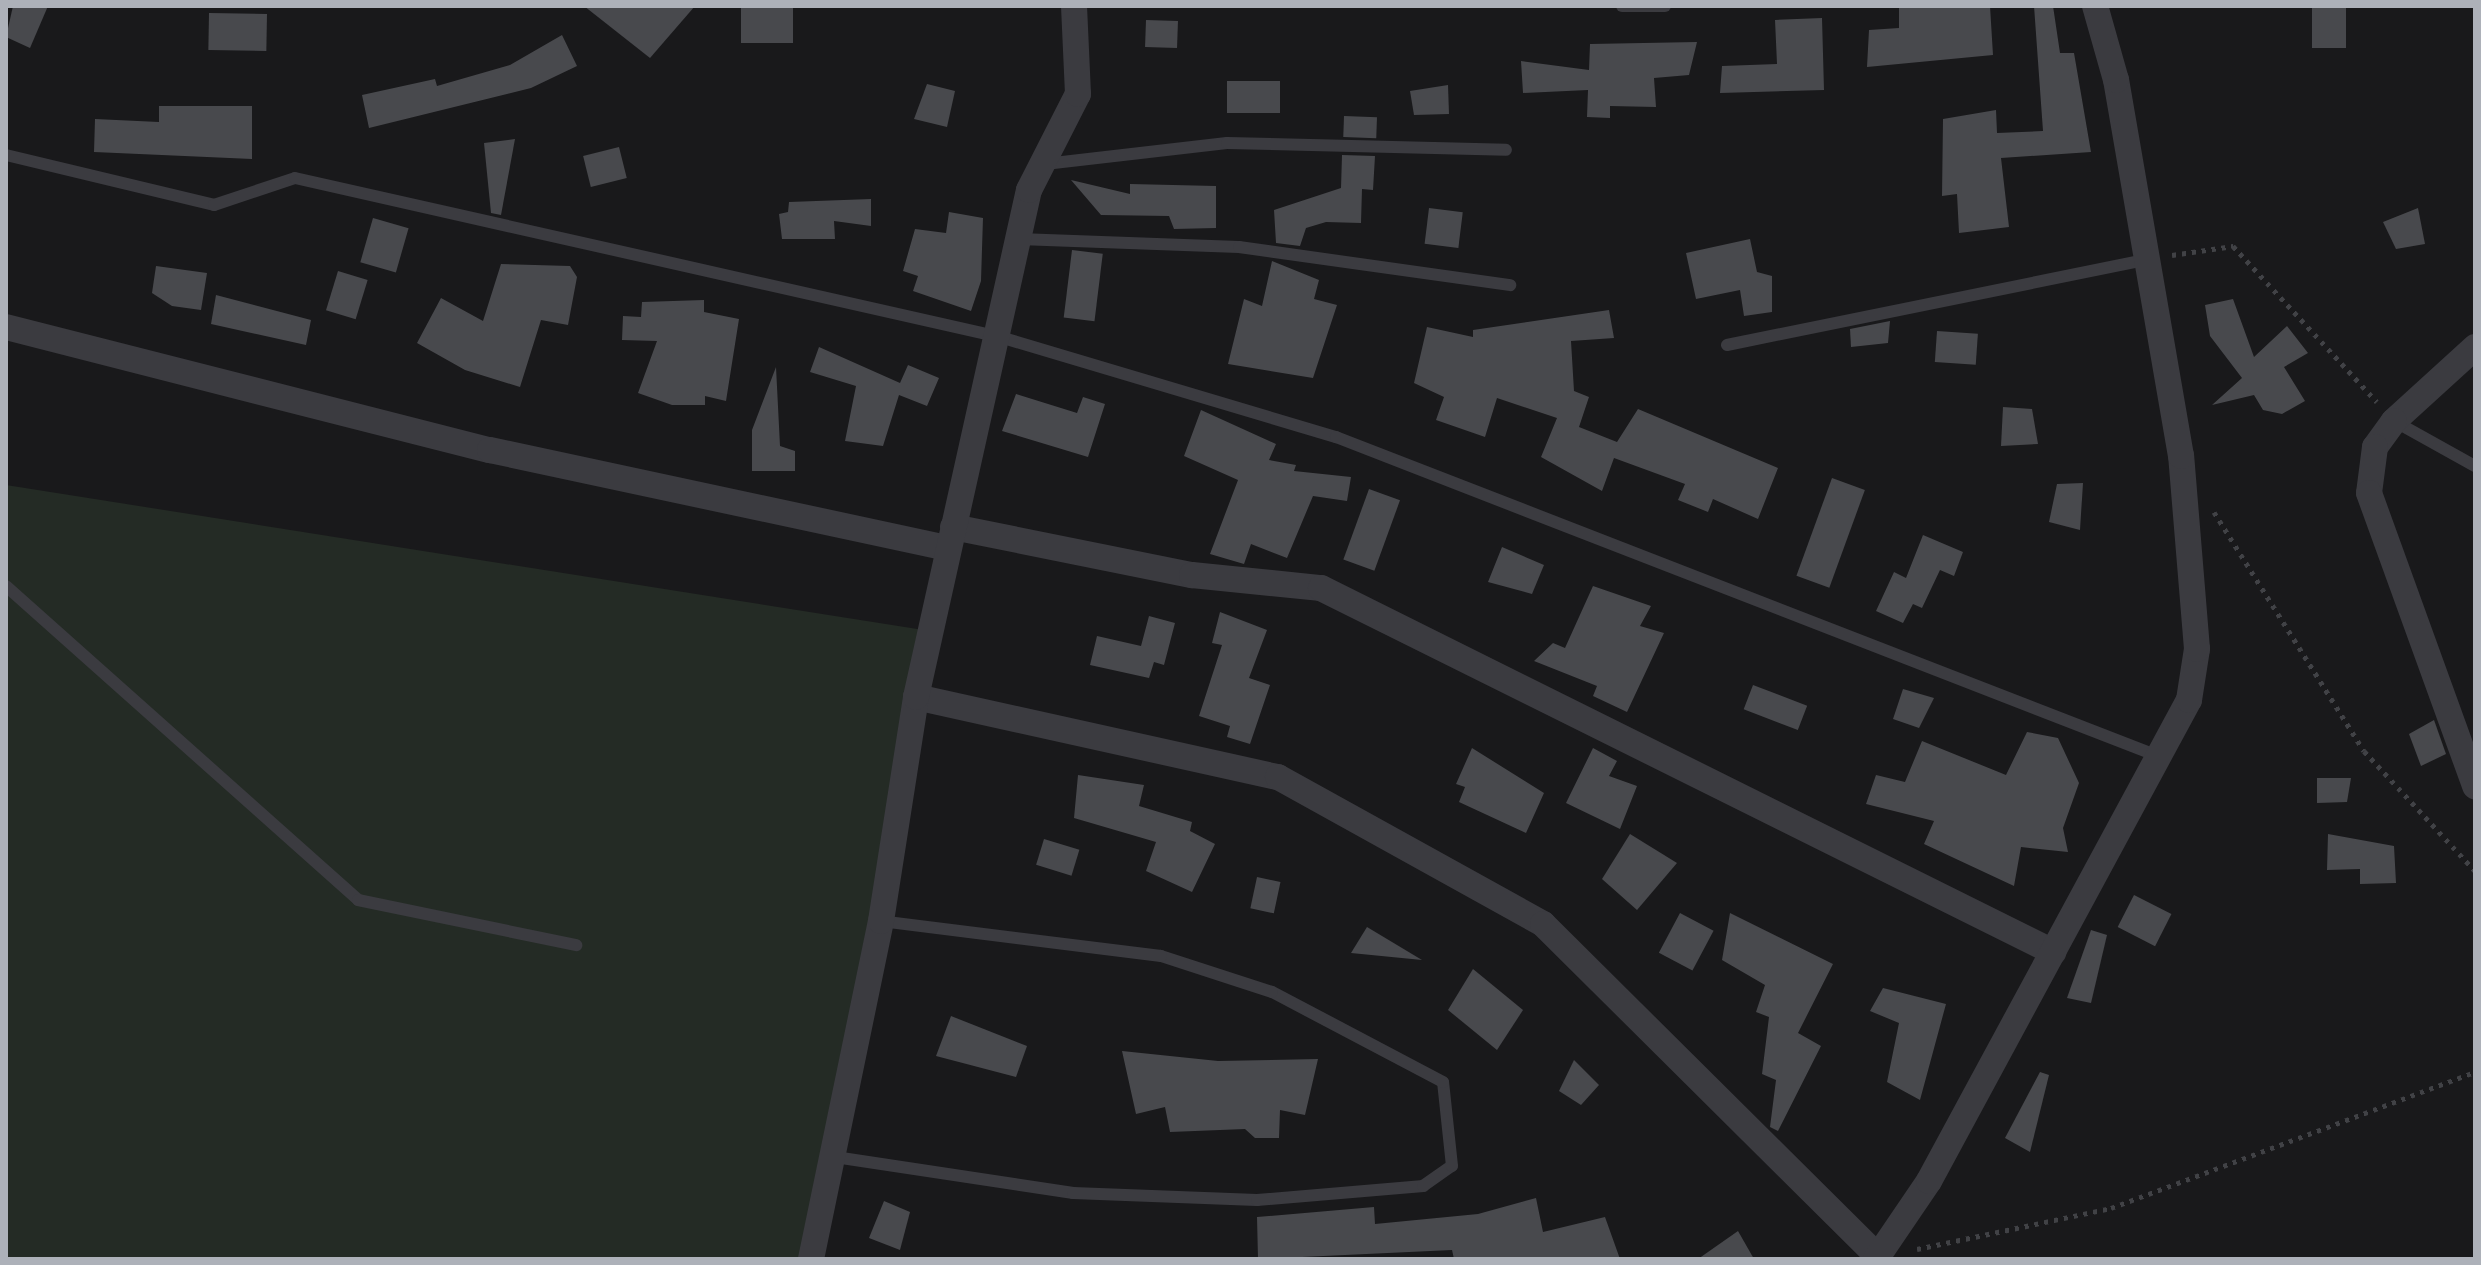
<!DOCTYPE html>
<html>
<head>
<meta charset="utf-8">
<style>
  body { margin:0 }
  #map { position:relative; width:2481px; height:1265px; overflow:hidden; background:#19191b; font-family:"PT Sans",sans-serif }
  div>[style] { position:absolute }
  [style*='--x'] { left:calc(var(--x)*1px); top:calc(var(--y)*1px); width:calc(var(--w)*1px); rotate:calc(var(--a)*1deg) }
  .green>* { inset:0; background:#242b25 }
  .building>* { inset:0; background:#48494d; transform-origin:0 0 }
  .path>* { height:5px; margin-top:-2.5px; transform-origin:0; background:repeating-linear-gradient(90deg,#414246 0 4px,transparent 0 10px) }
  .lane>* { height:12px; margin:-6px; padding:0 6px; transform-origin:6px; border-radius:6px; background:#3b3b40 }
  .street>* { height:26px; margin:-13px; padding:0 13px; transform-origin:13px; border-radius:13px; background:#3b3b40 }
  span { translate:-50% -50%; white-space:nowrap; text-align:center; line-height:1.15; -webkit-text-stroke:6px #141416; paint-order:stroke }
  .frame { position:absolute; inset:0; border:8px solid #adb1b9; pointer-events:none }
</style>
</head>
<body>
<div id="map">
  <div class="green">
    <div style="clip-path:polygon(6px 485px,930px 631px,811px 1259px,6px 1259px)"></div>
  </div>
  <div class="building">
    <div style="clip-path:polygon(13px 6px,48px 6px,30px 48px,6px 37px)"></div>
    <div style="clip-path:polygon(584px 6px,695px 6px,650px 58px)"></div>
    <div style="left:741px;top:6px;width:52px;height:37px"></div>
    <div style="clip-path:polygon(1899px 6px,1990px 6px,1993px 55px,1867px 67px,1869px 30px,1899px 28px)"></div>
    <div style="clip-path:polygon(2034px 6px,2053px 6px,2060px 53px,2074px 53px,2091px 152px,2001px 158px,2009px 227px,1959px 233px,1957px 194px,1942px 196px,1943px 119px,1996px 110px,1997px 133px,2043px 131px)"></div>
    <div style="left:2312px;top:6px;width:34px;height:42px"></div>
    <div style="left:209px;top:13px;width:58px;height:37px;rotate:1deg"></div>
    <div style="clip-path:polygon(1822px 18px,1824px 90px,1720px 93px,1722px 66px,1777px 64px,1775px 20px)"></div>
    <div style="left:1146px;top:20px;width:32px;height:27px;rotate:2deg"></div>
    <div style="clip-path:polygon(562px 35px,577px 66px,531px 88px,369px 128px,362px 95px,435px 79px,437px 86px,510px 65px)"></div>
    <div style="clip-path:polygon(1697px 42px,1689px 75px,1654px 78px,1656px 107px,1610px 106px,1610px 118px,1587px 117px,1588px 90px,1523px 93px,1521px 61px,1589px 70px,1590px 44px)"></div>
    <div style="left:1280px;top:81px;width:32px;height:53px;rotate:90deg"></div>
    <div style="clip-path:polygon(927px 84px,955px 91px,947px 127px,914px 119px)"></div>
    <div style="clip-path:polygon(1448px 85px,1449px 114px,1414px 115px,1410px 91px)"></div>
    <div style="clip-path:polygon(159px 106px,252px 106px,252px 159px,94px 152px,95px 119px,159px 122px)"></div>
    <div style="left:1344px;top:116px;width:33px;height:21px;rotate:2deg"></div>
    <div style="clip-path:polygon(515px 139px,501px 215px,491px 213px,484px 143px)"></div>
    <div style="left:619px;top:147px;width:32px;height:37px;rotate:76deg"></div>
    <div style="clip-path:polygon(1342px 155px,1375px 156px,1373px 190px,1362px 189px,1361px 223px,1326px 222px,1306px 228px,1300px 246px,1276px 243px,1274px 210px,1341px 188px)"></div>
    <div style="clip-path:polygon(1071px 180px,1130px 194px,1130px 184px,1216px 186px,1216px 228px,1174px 229px,1169px 216px,1101px 215px)"></div>
    <div style="clip-path:polygon(871px 199px,871px 226px,834px 221px,835px 239px,782px 239px,779px 214px,788px 212px,789px 202px)"></div>
    <div style="left:1429px;top:208px;width:34px;height:36px;rotate:7deg"></div>
    <div style="clip-path:polygon(2418px 208px,2425px 244px,2396px 249px,2383px 222px)"></div>
    <div style="clip-path:polygon(949px 212px,983px 218px,981px 281px,971px 311px,913px 291px,918px 276px,903px 271px,915px 229px,946px 233px)"></div>
    <div style="left:373px;top:218px;width:37px;height:46px;rotate:16deg"></div>
    <div style="clip-path:polygon(1750px 239px,1757px 272px,1772px 276px,1772px 312px,1744px 316px,1740px 290px,1696px 299px,1686px 253px)"></div>
    <div style="left:1072px;top:250px;width:31px;height:68px;rotate:7deg"></div>
    <div style="clip-path:polygon(1272px 261px,1319px 280px,1314px 299px,1337px 305px,1313px 378px,1228px 364px,1244px 299px,1262px 306px)"></div>
    <div style="clip-path:polygon(501px 264px,570px 266px,577px 277px,568px 325px,541px 320px,520px 387px,465px 370px,417px 343px,441px 298px,483px 321px)"></div>
    <div style="clip-path:polygon(156px 266px,207px 273px,201px 310px,172px 306px,152px 293px)"></div>
    <div style="left:338px;top:271px;width:31px;height:41px;rotate:17deg"></div>
    <div style="clip-path:polygon(216px 295px,311px 320px,306px 345px,211px 324px)"></div>
    <div style="clip-path:polygon(2233px 299px,2254px 357px,2287px 326px,2308px 353px,2284px 367px,2305px 401px,2282px 414px,2263px 410px,2254px 395px,2212px 405px,2242px 378px,2210px 336px,2205px 305px)"></div>
    <div style="clip-path:polygon(704px 300px,704px 312px,739px 319px,726px 401px,705px 396px,705px 405px,672px 405px,638px 393px,657px 341px,622px 340px,623px 316px,641px 317px,642px 302px)"></div>
    <div style="clip-path:polygon(1609px 310px,1614px 338px,1571px 341px,1574px 391px,1589px 397px,1579px 427px,1617px 442px,1638px 409px,1778px 468px,1758px 519px,1713px 499px,1708px 512px,1678px 500px,1685px 484px,1614px 458px,1602px 491px,1541px 457px,1557px 418px,1497px 398px,1485px 437px,1436px 420px,1444px 397px,1414px 383px,1427px 327px,1473px 337px,1473px 330px)"></div>
    <div style="clip-path:polygon(1890px 321px,1888px 343px,1851px 347px,1850px 329px)"></div>
    <div style="left:1937px;top:331px;width:41px;height:31px;rotate:4deg"></div>
    <div style="clip-path:polygon(819px 347px,900px 383px,908px 365px,939px 378px,927px 406px,899px 395px,883px 446px,845px 441px,856px 386px,810px 372px)"></div>
    <div style="clip-path:polygon(776px 367px,780px 446px,795px 451px,795px 471px,752px 471px,752px 430px)"></div>
    <div style="clip-path:polygon(1016px 394px,1077px 413px,1083px 397px,1105px 404px,1088px 457px,1002px 431px)"></div>
    <div style="clip-path:polygon(2003px 407px,2032px 409px,2038px 444px,2001px 446px)"></div>
    <div style="clip-path:polygon(1201px 410px,1276px 444px,1269px 460px,1296px 465px,1294px 471px,1351px 477px,1347px 501px,1313px 496px,1287px 558px,1251px 544px,1244px 564px,1210px 554px,1238px 480px,1184px 456px)"></div>
    <div style="left:1832px;top:478px;width:35px;height:104px;rotate:20deg"></div>
    <div style="clip-path:polygon(2083px 483px,2080px 530px,2049px 522px,2057px 484px)"></div>
    <div style="left:1369px;top:489px;width:33px;height:75px;rotate:20deg"></div>
    <div style="clip-path:polygon(1923px 535px,1963px 552px,1954px 576px,1940px 570px,1922px 608px,1913px 604px,1903px 623px,1876px 611px,1894px 572px,1906px 578px)"></div>
    <div style="clip-path:polygon(1502px 547px,1544px 565px,1532px 594px,1488px 582px)"></div>
    <div style="clip-path:polygon(1593px 586px,1651px 606px,1640px 626px,1664px 633px,1627px 712px,1593px 696px,1597px 686px,1534px 661px,1553px 643px,1565px 648px)"></div>
    <div style="clip-path:polygon(1220px 612px,1267px 630px,1249px 678px,1270px 685px,1250px 744px,1227px 737px,1230px 726px,1199px 716px,1222px 645px,1212px 643px)"></div>
    <div style="clip-path:polygon(1149px 616px,1175px 623px,1164px 665px,1154px 662px,1149px 678px,1090px 665px,1097px 636px,1141px 646px)"></div>
    <div style="left:1753px;top:685px;width:58px;height:26px;rotate:21deg"></div>
    <div style="clip-path:polygon(1903px 689px,1934px 698px,1919px 728px,1893px 719px)"></div>
    <div style="clip-path:polygon(2434px 720px,2446px 754px,2421px 766px,2409px 734px)"></div>
    <div style="clip-path:polygon(2027px 732px,2058px 738px,2079px 783px,2063px 828px,2068px 852px,2021px 847px,2014px 886px,1924px 844px,1934px 821px,1866px 804px,1876px 775px,1905px 782px,1922px 741px,2006px 775px)"></div>
    <div style="clip-path:polygon(1472px 748px,1544px 793px,1526px 833px,1459px 802px,1465px 787px,1456px 784px)"></div>
    <div style="clip-path:polygon(1593px 748px,1617px 761px,1609px 776px,1637px 786px,1620px 829px,1566px 803px)"></div>
    <div style="clip-path:polygon(1078px 775px,1144px 785px,1139px 806px,1192px 822px,1190px 831px,1215px 844px,1192px 892px,1146px 871px,1156px 842px,1074px 818px)"></div>
    <div style="clip-path:polygon(2317px 778px,2351px 778px,2347px 802px,2317px 803px)"></div>
    <div style="clip-path:polygon(1630px 834px,1677px 863px,1637px 910px,1602px 879px)"></div>
    <div style="clip-path:polygon(2328px 834px,2394px 846px,2396px 883px,2360px 884px,2360px 869px,2327px 870px)"></div>
    <div style="left:1044px;top:839px;width:37px;height:27px;rotate:17deg"></div>
    <div style="left:1257px;top:877px;width:24px;height:32px;rotate:12deg"></div>
    <div style="left:2134px;top:895px;width:42px;height:36px;rotate:27deg"></div>
    <div style="left:1680px;top:913px;width:38px;height:45px;rotate:28deg"></div>
    <div style="clip-path:polygon(1730px 913px,1833px 964px,1798px 1033px,1821px 1046px,1778px 1131px,1770px 1127px,1776px 1080px,1762px 1074px,1769px 1017px,1756px 1012px,1765px 985px,1722px 960px)"></div>
    <div style="clip-path:polygon(1367px 927px,1422px 960px,1351px 953px)"></div>
    <div style="clip-path:polygon(2091px 930px,2107px 935px,2091px 1003px,2067px 998px)"></div>
    <div style="clip-path:polygon(1473px 969px,1523px 1010px,1497px 1050px,1448px 1010px)"></div>
    <div style="clip-path:polygon(1883px 988px,1946px 1004px,1920px 1100px,1887px 1082px,1899px 1023px,1870px 1011px)"></div>
    <div style="clip-path:polygon(951px 1016px,1027px 1046px,1016px 1077px,936px 1056px)"></div>
    <div style="clip-path:polygon(1122px 1051px,1218px 1061px,1318px 1059px,1305px 1115px,1280px 1110px,1279px 1138px,1255px 1138px,1245px 1129px,1170px 1132px,1165px 1107px,1136px 1114px)"></div>
    <div style="clip-path:polygon(1574px 1060px,1599px 1085px,1581px 1105px,1559px 1091px)"></div>
    <div style="clip-path:polygon(2040px 1072px,2049px 1075px,2030px 1152px,2005px 1138px)"></div>
    <div style="clip-path:polygon(1536px 1198px,1543px 1232px,1605px 1217px,1620px 1259px,1454px 1259px,1452px 1250px,1258px 1259px,1257px 1217px,1374px 1207px,1375px 1224px,1478px 1214px)"></div>
    <div style="clip-path:polygon(884px 1201px,910px 1212px,900px 1250px,869px 1238px)"></div>
    <div style="clip-path:polygon(1738px 1231px,1754px 1259px,1698px 1259px)"></div>
  </div>
  <div class="path">
    <div style="--x:2172;--y:255;--w:62;--a:-8.4"></div>
    <div style="--x:2233;--y:246;--w:212;--a:47.3"></div>
    <div style="--x:2214;--y:512;--w:282;--a:57.9"></div>
    <div style="--x:2364;--y:751;--w:163;--a:47.2"></div>
    <div style="--x:1917;--y:1249;--w:198;--a:-11.9"></div>
    <div style="--x:2111;--y:1208;--w:389;--a:-20.5"></div>
  </div>
  <div class="lane">
    <div style="--x:1622;--y:6;--w:43;--a:0"></div>
    <div style="--x:6;--y:155;--w:214;--a:13.5"></div>
    <div style="--x:214;--y:205;--w:85;--a:-18.4"></div>
    <div style="--x:295;--y:178;--w:723;--a:12.71"></div>
    <div style="--x:1000;--y:337;--w:351;--a:16.6"></div>
    <div style="--x:1336;--y:437;--w:884;--a:21.22"></div>
    <div style="--x:1045;--y:164;--w:183;--a:-6.6"></div>
    <div style="--x:1227;--y:143;--w:279;--a:1.4"></div>
    <div style="--x:1019;--y:239;--w:220;--a:2.1"></div>
    <div style="--x:1239;--y:247;--w:274;--a:8"></div>
    <div style="--x:1727;--y:345;--w:427;--a:-11.5"></div>
    <div style="--x:2394;--y:421;--w:93;--a:29.1"></div>
    <div style="--x:6;--y:586;--w:472;--a:41.7"></div>
    <div style="--x:358;--y:900;--w:223;--a:11.7"></div>
    <div style="--x:835;--y:1157;--w:241;--a:8.6"></div>
    <div style="--x:1073;--y:1193;--w:184;--a:2.2"></div>
    <div style="--x:1257;--y:1200;--w:167;--a:-4.8"></div>
    <div style="--x:1423;--y:1186;--w:35;--a:-35"></div>
    <div style="--x:1452;--y:1166;--w:84;--a:-96.1"></div>
    <div style="--x:1443;--y:1082;--w:193;--a:-152.2"></div>
    <div style="--x:1272;--y:992;--w:117;--a:-162"></div>
    <div style="--x:1161;--y:956;--w:282;--a:-172.9"></div>
  </div>
  <div class="street">
    <div style="--x:6;--y:327;--w:499;--a:14.3"></div>
    <div style="--x:490;--y:450;--w:468;--a:12.1"></div>
    <div style="--x:2475;--y:347;--w:110;--a:137.6"></div>
    <div style="--x:2394;--y:421;--w:32;--a:126"></div>
    <div style="--x:2375;--y:447;--w:46;--a:97.4"></div>
    <div style="--x:2369;--y:493;--w:312;--a:70.1"></div>
    <div style="--x:953;--y:527;--w:244;--a:11.4"></div>
    <div style="--x:1192;--y:575;--w:130;--a:5.8"></div>
    <div style="--x:1321;--y:588;--w:818;--a:26.44"></div>
    <div style="--x:916;--y:697;--w:371;--a:12.5"></div>
    <div style="--x:1278;--y:777;--w:303;--a:29"></div>
    <div style="--x:1543;--y:924;--w:472;--a:44.8"></div>
    <div style="--x:811;--y:1259;--w:345;--a:-78.3"></div>
    <div style="--x:881;--y:921;--w:227;--a:-81.1"></div>
    <div style="--x:916;--y:697;--w:519;--a:-77.44"></div>
    <div style="--x:1029;--y:190;--w:108;--a:-63"></div>
    <div style="--x:1078;--y:94;--w:88;--a:-92.6"></div>
    <div style="--x:1876;--y:1259;--w:94;--a:-55.8"></div>
    <div style="--x:1929;--y:1181;--w:547;--a:-61.61"></div>
    <div style="--x:2189;--y:700;--w:52;--a:-81.1"></div>
    <div style="--x:2197;--y:649;--w:194;--a:-94.7"></div>
    <div style="--x:2181;--y:456;--w:382;--a:-99.8"></div>
    <div style="--x:2116;--y:80;--w:77;--a:-105.8"></div>
  </div>
  <div class="frame"></div>
</div>
</body>
</html>
